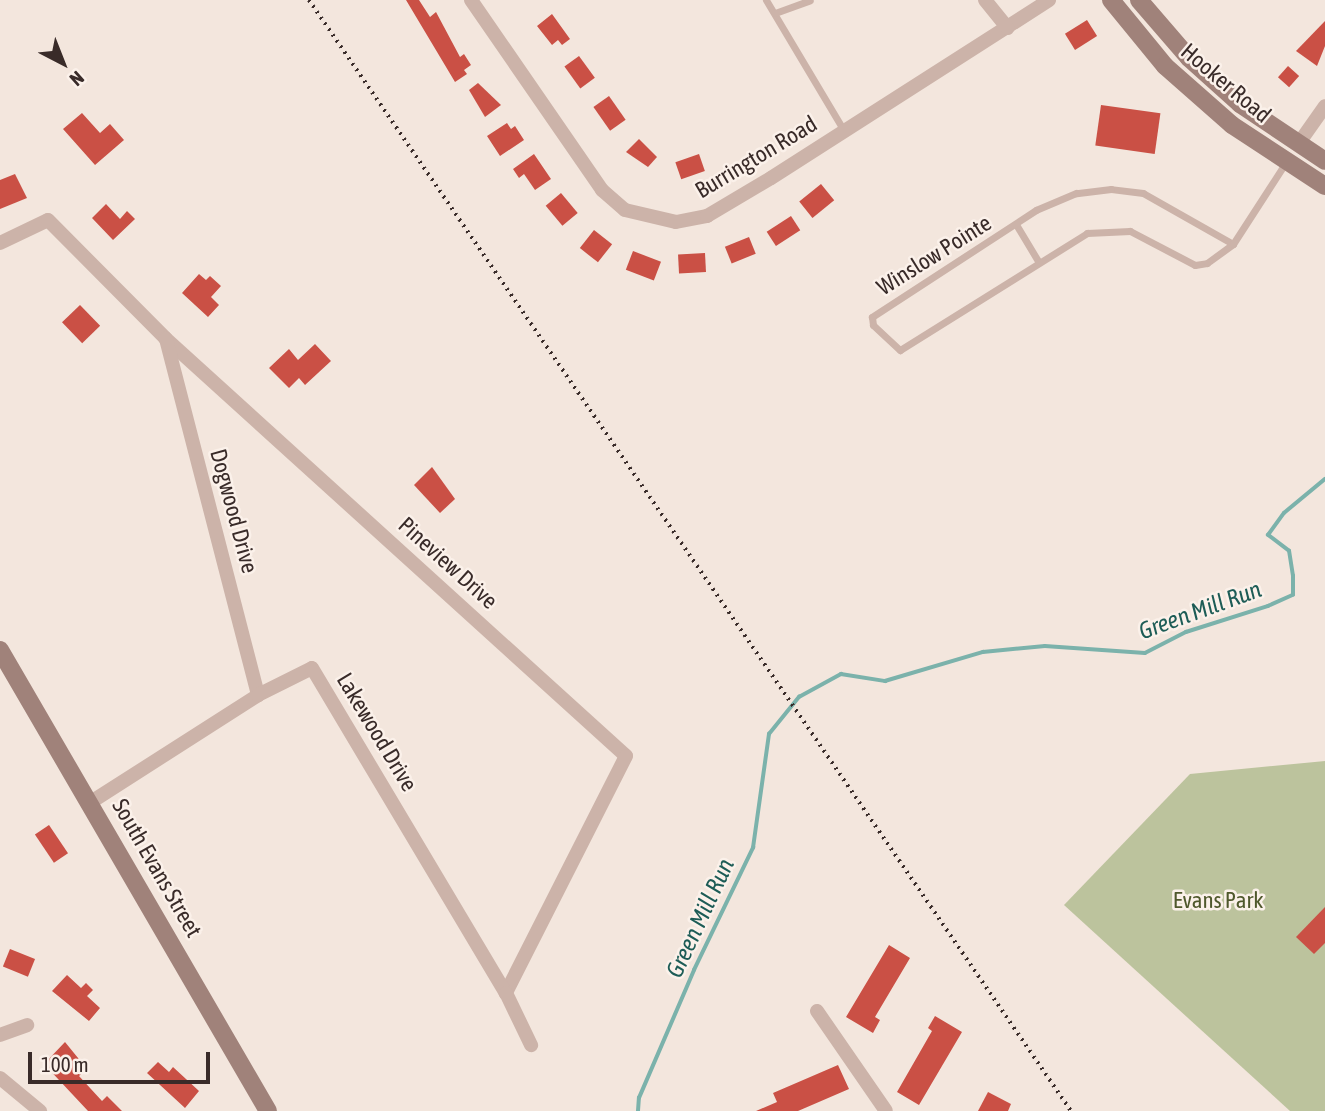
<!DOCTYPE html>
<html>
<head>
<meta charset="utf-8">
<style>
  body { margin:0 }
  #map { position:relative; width:1325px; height:1111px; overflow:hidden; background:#f3e6dd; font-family:"Asap Condensed",sans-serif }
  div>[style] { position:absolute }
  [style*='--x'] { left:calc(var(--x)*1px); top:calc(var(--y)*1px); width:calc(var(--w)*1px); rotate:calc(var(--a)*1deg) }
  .green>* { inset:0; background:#bcc39d }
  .stream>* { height:3.5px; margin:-1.75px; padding:0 1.75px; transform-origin:1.75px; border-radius:1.75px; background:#7bb2ab }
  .building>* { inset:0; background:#ca5045; transform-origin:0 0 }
  .service>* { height:7px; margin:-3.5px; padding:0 3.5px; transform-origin:3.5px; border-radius:3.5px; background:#ccb3a9 }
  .minor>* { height:14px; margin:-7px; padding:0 7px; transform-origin:7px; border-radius:7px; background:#ccb3a9 }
  .secondary>* { height:18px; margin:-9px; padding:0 9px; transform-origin:9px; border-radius:9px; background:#a0827a }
  .rail>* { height:3.5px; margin-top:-1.75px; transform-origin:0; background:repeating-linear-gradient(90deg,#392b29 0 2px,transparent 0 7px) }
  span { translate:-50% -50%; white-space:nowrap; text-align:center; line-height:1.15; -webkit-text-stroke:5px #fbf1ea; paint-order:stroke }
  .street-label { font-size:23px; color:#392b29 }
  .park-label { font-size:23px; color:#4f582c }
  .water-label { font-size:24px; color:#1d5c56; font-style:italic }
  .north { position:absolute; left:28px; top:28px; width:70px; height:70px; -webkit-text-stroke:5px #fbf1ea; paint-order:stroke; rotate:138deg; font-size:19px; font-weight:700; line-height:28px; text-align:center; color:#392b29 }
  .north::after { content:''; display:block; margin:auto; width:24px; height:32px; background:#392b29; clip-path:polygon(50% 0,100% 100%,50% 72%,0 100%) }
  .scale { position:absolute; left:28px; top:1052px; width:182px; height:32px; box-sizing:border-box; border:4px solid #392b29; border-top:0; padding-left:9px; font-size:21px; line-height:24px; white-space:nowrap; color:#392b29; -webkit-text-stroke:5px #fbf1ea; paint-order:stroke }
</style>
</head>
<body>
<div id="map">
  <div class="green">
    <div style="clip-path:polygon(1325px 761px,1325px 1111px,1290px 1111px,1064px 905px,1190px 774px)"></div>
  </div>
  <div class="stream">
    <div style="--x:638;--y:1111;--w:13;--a:-86"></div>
    <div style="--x:639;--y:1098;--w:139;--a:-66.7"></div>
    <div style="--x:694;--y:970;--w:136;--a:-64.2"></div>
    <div style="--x:753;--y:848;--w:115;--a:-82"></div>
    <div style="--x:769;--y:734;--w:48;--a:-51"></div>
    <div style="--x:799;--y:697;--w:48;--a:-28.7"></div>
    <div style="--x:841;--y:674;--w:45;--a:9"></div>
    <div style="--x:885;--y:681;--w:102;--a:-16.5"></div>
    <div style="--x:983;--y:652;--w:62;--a:-5.5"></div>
    <div style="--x:1045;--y:646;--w:100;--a:4"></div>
    <div style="--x:1145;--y:653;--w:46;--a:-27.1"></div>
    <div style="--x:1186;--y:632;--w:86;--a:-17.6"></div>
    <div style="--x:1268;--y:606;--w:27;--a:-24"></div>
    <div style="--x:1293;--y:595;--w:19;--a:-90"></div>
    <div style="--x:1293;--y:576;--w:25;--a:-99"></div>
    <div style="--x:1289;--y:551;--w:26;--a:-143"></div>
    <div style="--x:1268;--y:535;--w:27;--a:-54"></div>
    <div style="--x:1284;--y:513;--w:53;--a:-39.7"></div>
  </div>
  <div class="building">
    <div style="clip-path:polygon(406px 0,419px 0,430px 17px,436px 12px,460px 57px,464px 54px,471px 65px,464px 70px,467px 74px,455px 82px)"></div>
    <div style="clip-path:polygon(552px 14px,570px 39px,562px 45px,558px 40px,552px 45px,537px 26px)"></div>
    <div style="left:1087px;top:20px;width:19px;height:26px;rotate:58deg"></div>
    <div style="clip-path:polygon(1325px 21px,1325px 46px,1317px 66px,1296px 51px)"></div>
    <div style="left:579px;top:56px;width:27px;height:18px;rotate:54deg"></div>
    <div style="left:1288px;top:66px;width:15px;height:15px;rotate:42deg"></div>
    <div style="clip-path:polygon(478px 83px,501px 105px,485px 117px,469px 90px)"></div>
    <div style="left:609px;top:96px;width:29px;height:19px;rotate:55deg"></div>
    <div style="left:1101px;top:105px;width:60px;height:41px;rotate:8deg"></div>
    <div style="clip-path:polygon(82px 113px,100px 133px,110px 124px,124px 140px,95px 165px,63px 129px)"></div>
    <div style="clip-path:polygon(507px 123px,511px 129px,515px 126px,524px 140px,500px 156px,487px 136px)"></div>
    <div style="clip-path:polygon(639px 139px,657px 157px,648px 167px,626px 152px)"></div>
    <div style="clip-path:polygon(534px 154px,551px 179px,535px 190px,524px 174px,519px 178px,513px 169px)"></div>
    <div style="left:699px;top:154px;width:18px;height:25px;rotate:71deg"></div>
    <div style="clip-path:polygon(15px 174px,27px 198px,0 209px,0 180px)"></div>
    <div style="left:821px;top:184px;width:21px;height:28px;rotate:51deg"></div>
    <div style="left:561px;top:193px;width:26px;height:20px;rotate:50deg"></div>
    <div style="clip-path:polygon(106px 204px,120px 219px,127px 211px,135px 219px,113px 240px,92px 218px)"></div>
    <div style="left:791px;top:216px;width:17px;height:29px;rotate:57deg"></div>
    <div style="left:594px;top:230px;width:23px;height:23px;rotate:38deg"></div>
    <div style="left:749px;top:237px;width:18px;height:26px;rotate:68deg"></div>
    <div style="left:633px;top:251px;width:30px;height:20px;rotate:21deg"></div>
    <div style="left:705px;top:253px;width:19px;height:27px;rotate:87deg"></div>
    <div style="clip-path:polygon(199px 274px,206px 280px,210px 276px,221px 286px,211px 297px,219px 305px,208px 317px,182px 293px)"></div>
    <div style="left:80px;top:305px;width:29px;height:25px;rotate:46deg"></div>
    <div style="clip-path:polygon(315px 344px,331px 361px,305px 385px,299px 378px,289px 388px,269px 368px,289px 349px,298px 360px)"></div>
    <div style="clip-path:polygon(432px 467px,455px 499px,440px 513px,414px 485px)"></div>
    <div style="left:49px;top:825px;width:34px;height:17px;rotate:56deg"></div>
    <div style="clip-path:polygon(1325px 907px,1325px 943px,1314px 954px,1296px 937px)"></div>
    <div style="clip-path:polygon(889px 945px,910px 958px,875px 1017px,880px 1020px,873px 1033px,846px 1017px)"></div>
    <div style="left:10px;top:949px;width:27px;height:19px;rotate:22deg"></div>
    <div style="clip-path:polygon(67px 975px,81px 988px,86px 983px,93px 990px,87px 996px,100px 1008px,89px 1021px,52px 991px)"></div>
    <div style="clip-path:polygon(935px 1016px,962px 1032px,919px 1105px,897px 1092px,932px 1031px,928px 1028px)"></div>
    <div style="clip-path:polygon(65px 1042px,87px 1069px,79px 1076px,102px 1101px,107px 1096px,122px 1111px,88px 1111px,44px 1064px)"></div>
    <div style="clip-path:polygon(158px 1062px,169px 1072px,173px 1067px,199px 1091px,185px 1108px,147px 1073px)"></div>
    <div style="clip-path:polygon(838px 1065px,849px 1089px,798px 1111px,756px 1111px,777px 1102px,773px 1093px)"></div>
    <div style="clip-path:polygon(988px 1092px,1011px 1104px,1008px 1111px,978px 1111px)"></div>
  </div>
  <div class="service">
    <div style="--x:766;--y:0;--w:152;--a:59.2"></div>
    <div style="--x:775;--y:13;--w:37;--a:-20"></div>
    <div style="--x:1017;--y:226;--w:41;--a:59"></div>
    <div style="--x:1233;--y:244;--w:103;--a:-150.5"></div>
    <div style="--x:1143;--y:193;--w:32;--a:-173"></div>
    <div style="--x:1111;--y:189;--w:35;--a:173"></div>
    <div style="--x:1076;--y:193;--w:43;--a:157"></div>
    <div style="--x:1036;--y:210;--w:196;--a:146.9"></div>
    <div style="--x:872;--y:317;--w:8;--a:83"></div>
    <div style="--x:873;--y:325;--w:37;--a:43"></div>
    <div style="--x:900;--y:350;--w:221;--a:-32"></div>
    <div style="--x:1087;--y:233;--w:43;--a:-2.7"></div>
    <div style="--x:1130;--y:231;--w:73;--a:27.6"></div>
    <div style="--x:1195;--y:265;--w:12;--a:-9"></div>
    <div style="--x:1207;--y:263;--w:32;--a:-36"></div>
    <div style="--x:1233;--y:244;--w:98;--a:-57.1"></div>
  </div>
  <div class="minor">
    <div style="--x:471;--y:0;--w:231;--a:55.4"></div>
    <div style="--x:602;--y:190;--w:30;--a:41"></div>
    <div style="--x:625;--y:210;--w:52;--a:13.2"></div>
    <div style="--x:676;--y:222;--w:32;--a:-11"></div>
    <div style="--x:707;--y:216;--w:74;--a:-30.7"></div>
    <div style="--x:771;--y:178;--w:330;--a:-32.6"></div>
    <div style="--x:985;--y:0;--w:36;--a:51"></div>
    <div style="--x:1299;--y:143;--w:45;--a:-54.9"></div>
    <div style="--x:0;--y:243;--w:53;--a:-25.6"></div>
    <div style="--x:48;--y:220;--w:166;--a:45.2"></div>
    <div style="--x:165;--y:338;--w:622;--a:42.2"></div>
    <div style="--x:626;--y:756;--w:266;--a:116.9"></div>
    <div style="--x:166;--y:339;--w:368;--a:75.5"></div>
    <div style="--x:91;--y:802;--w:198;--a:-32.6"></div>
    <div style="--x:258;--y:695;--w:60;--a:-26.6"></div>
    <div style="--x:312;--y:668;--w:378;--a:59.2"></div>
    <div style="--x:506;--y:993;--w:58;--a:64.3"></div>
    <div style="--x:817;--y:1011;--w:121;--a:55.4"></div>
    <div style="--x:0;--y:1035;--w:29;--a:-20"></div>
    <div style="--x:0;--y:1078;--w:52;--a:39.5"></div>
  </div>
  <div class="secondary">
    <div style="--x:1111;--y:0;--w:85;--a:50.7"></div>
    <div style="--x:1165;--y:66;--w:89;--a:41.4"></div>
    <div style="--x:1232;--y:125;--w:111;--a:33.3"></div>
    <div style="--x:1139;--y:0;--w:77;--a:49.2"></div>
    <div style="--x:1189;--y:58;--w:69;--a:42"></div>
    <div style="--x:1240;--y:104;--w:102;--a:33.8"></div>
    <div style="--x:0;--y:650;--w:533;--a:59.83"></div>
  </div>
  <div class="rail">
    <div style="--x:309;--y:0;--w:1347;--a:55.55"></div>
  </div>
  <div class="street-label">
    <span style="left:1226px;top:83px;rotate:40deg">Hooker Road</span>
    <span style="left:756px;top:157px;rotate:-31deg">Burrington Road</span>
    <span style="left:934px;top:255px;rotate:-32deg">Winslow Pointe</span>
    <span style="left:234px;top:511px;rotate:75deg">Dogwood Drive</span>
    <span style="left:448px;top:563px;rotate:42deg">Pineview Drive</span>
    <span style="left:377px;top:732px;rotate:59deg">Lakewood Drive</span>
    <span style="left:157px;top:868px;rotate:60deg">South Evans Street</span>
  </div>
  <div class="park-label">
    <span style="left:1218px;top:900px">Evans Park</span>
  </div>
  <div class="water-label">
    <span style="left:1200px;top:610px;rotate:-20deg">Green Mill Run</span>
    <span style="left:700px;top:918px;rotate:-65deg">Green Mill Run</span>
  </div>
  <div class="north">N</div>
  <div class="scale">100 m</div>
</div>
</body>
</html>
